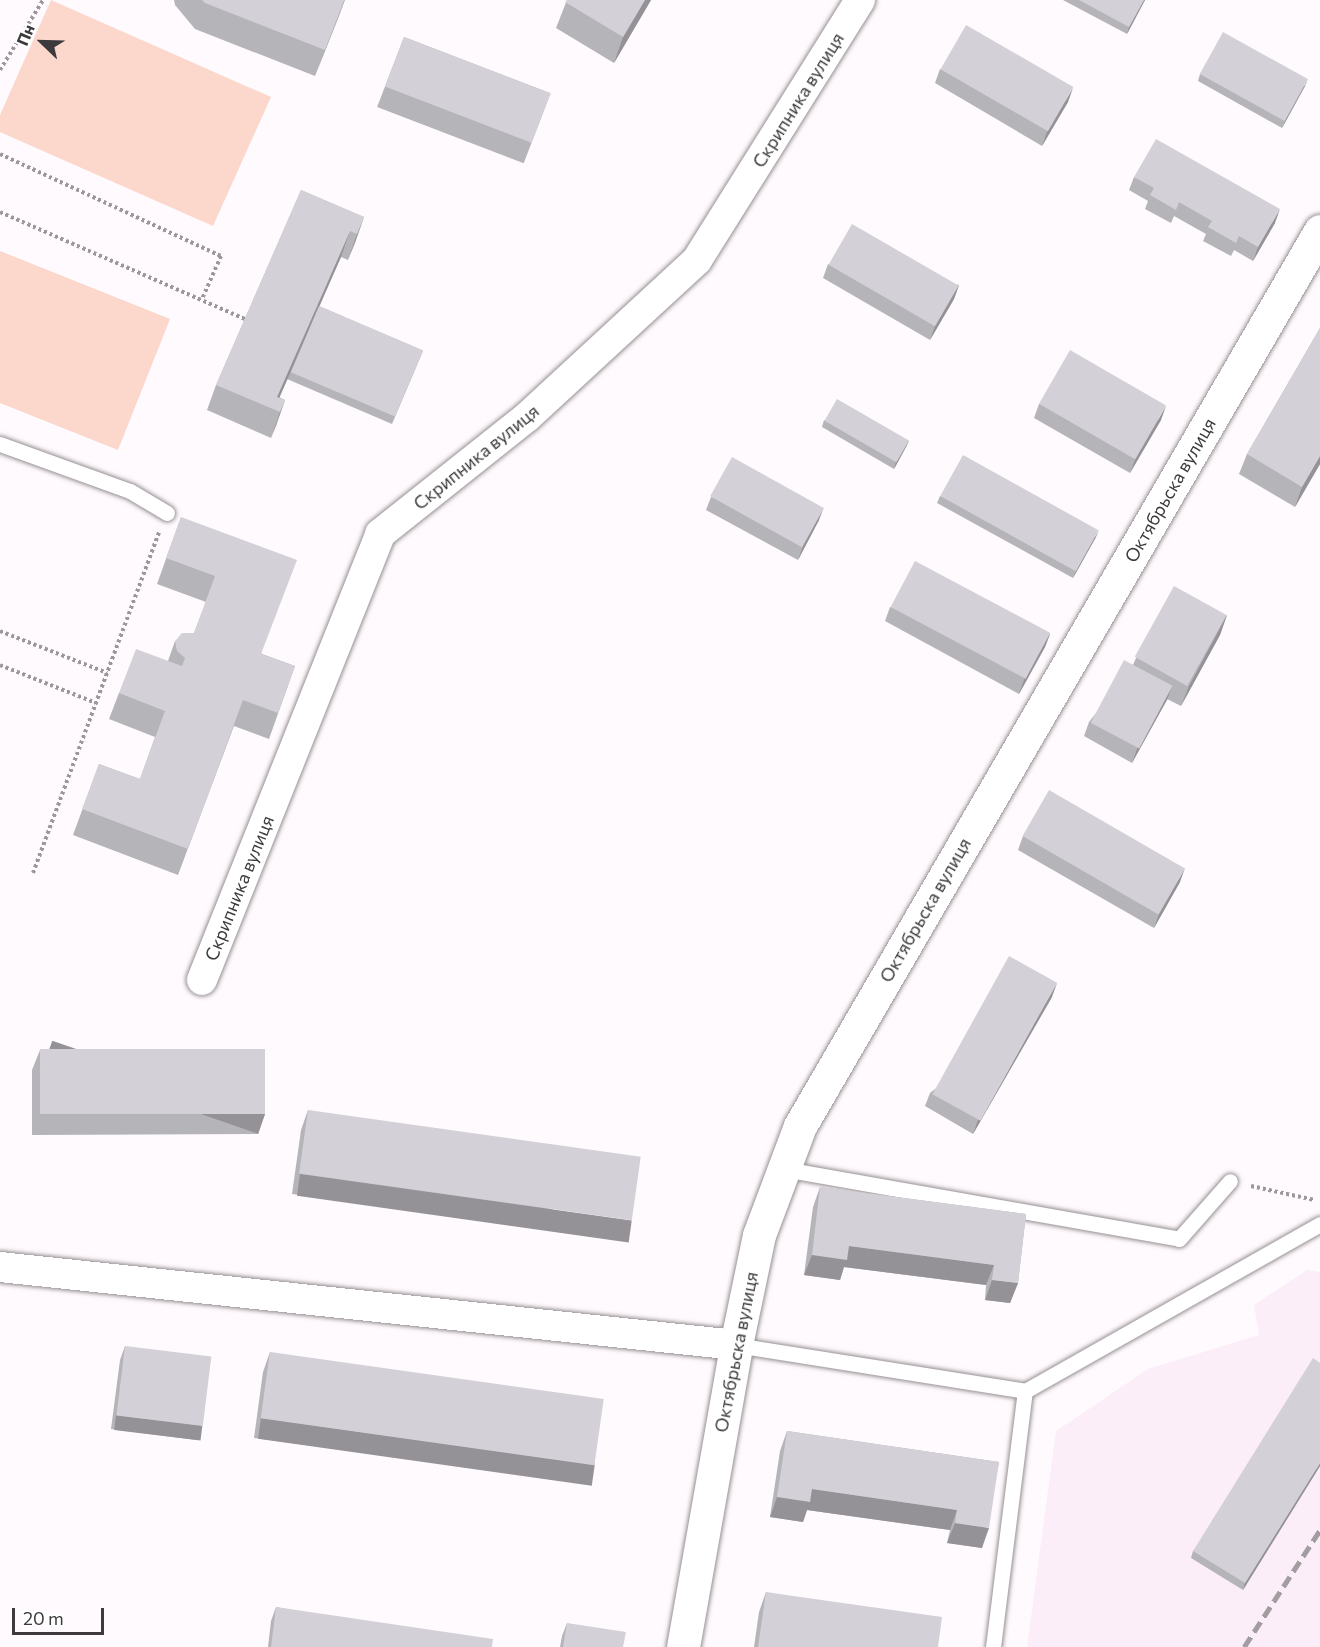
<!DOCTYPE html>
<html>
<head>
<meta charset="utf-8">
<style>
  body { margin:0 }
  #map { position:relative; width:1320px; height:1647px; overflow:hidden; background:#fffafd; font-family:Commissioner,sans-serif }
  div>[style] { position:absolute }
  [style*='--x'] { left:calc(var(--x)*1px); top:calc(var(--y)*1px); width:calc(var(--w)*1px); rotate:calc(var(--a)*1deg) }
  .built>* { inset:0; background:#fceef8 }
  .green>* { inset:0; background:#fbd7cc }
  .path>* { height:4px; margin-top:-2px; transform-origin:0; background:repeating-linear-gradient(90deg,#9b979a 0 3px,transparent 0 6px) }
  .roads { filter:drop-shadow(0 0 2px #969094) drop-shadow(0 0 2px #969094) }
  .service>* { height:15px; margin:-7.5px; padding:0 7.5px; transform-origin:7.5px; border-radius:7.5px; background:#fff }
  .minor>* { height:30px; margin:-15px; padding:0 15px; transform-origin:15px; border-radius:15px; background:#fff }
  .secondary>* { height:33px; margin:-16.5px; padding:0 16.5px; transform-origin:16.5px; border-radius:16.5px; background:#fff }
  .rail>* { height:4.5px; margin-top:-2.25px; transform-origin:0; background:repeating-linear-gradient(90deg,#a19da0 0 12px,transparent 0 18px) }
  .wall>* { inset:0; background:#b5b4b9; transform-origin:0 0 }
  .shaded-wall>* { inset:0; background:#949296; transform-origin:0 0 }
  .building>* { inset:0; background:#d3d1d7; transform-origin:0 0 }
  span { translate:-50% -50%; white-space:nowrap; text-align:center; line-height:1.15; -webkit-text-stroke:5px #fff; paint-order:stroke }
  .street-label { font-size:18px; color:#3c3a3c }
  .north { position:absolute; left:12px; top:12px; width:60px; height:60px; -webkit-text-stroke:4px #fff; paint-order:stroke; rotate:293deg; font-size:16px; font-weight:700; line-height:24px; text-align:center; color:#3c3a3c }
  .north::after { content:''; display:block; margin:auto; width:21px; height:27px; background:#3c3a3c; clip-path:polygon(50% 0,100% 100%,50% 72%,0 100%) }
  .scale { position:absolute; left:12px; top:1608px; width:92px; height:27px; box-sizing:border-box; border:3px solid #3c3a3c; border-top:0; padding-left:8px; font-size:18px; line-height:21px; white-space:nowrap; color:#3c3a3c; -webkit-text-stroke:4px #fff; paint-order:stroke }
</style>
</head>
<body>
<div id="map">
  <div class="built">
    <div style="clip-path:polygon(1307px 1270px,1320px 1272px,1320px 1647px,1027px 1647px,1056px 1431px,1148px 1369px,1259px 1335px,1254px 1305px)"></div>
  </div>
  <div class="green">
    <div style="clip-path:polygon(51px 0,271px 97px,213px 226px,0 132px,0 115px)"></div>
    <div style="clip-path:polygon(0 251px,170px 319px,118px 450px,0 403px)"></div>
  </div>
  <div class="path">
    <div style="--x:0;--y:70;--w:82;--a:-58.4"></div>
    <div style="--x:0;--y:154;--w:243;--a:24.8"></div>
    <div style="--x:221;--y:256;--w:47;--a:113.8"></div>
    <div style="--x:0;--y:212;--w:270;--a:23.6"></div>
    <div style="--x:0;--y:631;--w:115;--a:21.4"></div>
    <div style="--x:0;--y:665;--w:103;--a:21.6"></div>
    <div style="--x:33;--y:873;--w:363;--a:-69.7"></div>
    <div style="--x:1251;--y:1186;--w:65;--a:12.5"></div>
  </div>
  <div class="roads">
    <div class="service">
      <div style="--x:0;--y:444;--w:138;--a:19.9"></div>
      <div style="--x:130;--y:491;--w:43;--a:30.7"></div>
      <div style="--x:784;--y:1169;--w:401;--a:10"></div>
      <div style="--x:1179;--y:1239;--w:77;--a:-48.7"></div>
      <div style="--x:736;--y:1345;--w:293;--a:9"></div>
      <div style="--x:1025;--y:1391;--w:339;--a:-29.5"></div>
      <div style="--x:993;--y:1647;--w:258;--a:-82.9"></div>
    </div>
    <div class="minor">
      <div style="--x:202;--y:980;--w:480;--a:-68.2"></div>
      <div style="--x:380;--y:534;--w:188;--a:-38.5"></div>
      <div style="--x:527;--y:417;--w:231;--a:-42.7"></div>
      <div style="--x:697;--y:260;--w:307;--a:-57.9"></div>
      <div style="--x:0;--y:1267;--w:740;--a:6.05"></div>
    </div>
    <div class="secondary">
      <div style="--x:683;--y:1647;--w:307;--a:-80"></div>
      <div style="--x:736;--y:1345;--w:112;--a:-78.2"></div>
      <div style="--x:759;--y:1235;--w:116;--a:-69.4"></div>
      <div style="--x:800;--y:1126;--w:1035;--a:-59.84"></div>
    </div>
  </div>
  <div class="rail">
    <div style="--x:1244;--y:1647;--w:140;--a:-57"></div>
  </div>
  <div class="wall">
    <div style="clip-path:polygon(174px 0,345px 0,315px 76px,195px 29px,175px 5px)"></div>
    <div style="clip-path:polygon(567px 0,651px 0,614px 63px,556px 28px)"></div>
    <div style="clip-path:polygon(1063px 0,1145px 0,1127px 34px)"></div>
    <div style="left:404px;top:37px;width:157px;height:75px;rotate:21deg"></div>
    <div style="clip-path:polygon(940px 69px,1068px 102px,1042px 146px,935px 83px)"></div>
    <div style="clip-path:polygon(1200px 74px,1305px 86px,1282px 128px,1198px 81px)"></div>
    <div style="clip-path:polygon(1134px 177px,1275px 223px,1253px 261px,1234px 250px,1231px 256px,1203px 241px,1206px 234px,1174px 216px,1171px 223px,1145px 209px,1148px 201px,1129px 190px)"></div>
    <div style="clip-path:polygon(301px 190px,364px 217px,348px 260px,341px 257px,319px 306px,423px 351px,392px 424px,287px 379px,279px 397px,285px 400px,271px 438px,207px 410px,216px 385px)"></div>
    <div style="clip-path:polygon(828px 264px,959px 285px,954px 299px,930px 340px,823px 278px)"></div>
    <div style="clip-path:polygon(1320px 328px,1320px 464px,1295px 507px,1239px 474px,1247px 454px)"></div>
    <div style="clip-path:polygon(1039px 404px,1161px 420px,1130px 473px,1034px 418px)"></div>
    <div style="clip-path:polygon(824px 420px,909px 441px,906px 447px,894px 469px,822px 427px)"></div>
    <div style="clip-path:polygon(940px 496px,1096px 537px,1073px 578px,937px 503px)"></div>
    <div style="clip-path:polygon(711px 497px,819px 520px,798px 560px,706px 510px)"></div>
    <div style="clip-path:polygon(181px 517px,262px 654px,295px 666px,269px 739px,234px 726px,178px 875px,73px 835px,99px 764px,140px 779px,155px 737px,109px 719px,119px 693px,168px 661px,175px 641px,194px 633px,206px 602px,157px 584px)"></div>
    <div style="clip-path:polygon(890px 607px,1050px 634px,1045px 647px,1019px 694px,885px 621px)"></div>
    <div style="clip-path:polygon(1227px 615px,1220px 635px,1181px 706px,1167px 699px,1132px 763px,1084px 736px,1089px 722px,1133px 665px,1136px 658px)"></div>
    <div style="clip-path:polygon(1023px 836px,1180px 882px,1154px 928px,1018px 850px)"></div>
    <div style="clip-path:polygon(1052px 997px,973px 1134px,925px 1106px,930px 1093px)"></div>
    <div style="clip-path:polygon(40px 1050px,265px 1114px,258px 1134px,32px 1135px,32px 1070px)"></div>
    <div style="clip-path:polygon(308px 1110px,624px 1239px,292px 1194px,301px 1130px)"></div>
    <div style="clip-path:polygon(820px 1187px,1026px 1214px,1018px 1283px,1010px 1303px,985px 1300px,986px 1285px,844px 1267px,840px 1280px,804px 1275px,813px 1207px)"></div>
    <div style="clip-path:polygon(125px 1346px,202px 1426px,197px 1440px,111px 1429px,120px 1360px)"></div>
    <div style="clip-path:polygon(270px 1352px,595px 1463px,587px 1483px,254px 1438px,263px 1372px)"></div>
    <div style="clip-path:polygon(787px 1431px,999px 1462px,982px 1548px,947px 1543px,950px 1530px,807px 1510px,803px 1522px,770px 1517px,780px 1451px)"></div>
    <div style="clip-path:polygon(1320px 1466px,1243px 1590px,1191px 1558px,1193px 1551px)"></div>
    <div style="clip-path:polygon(766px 1592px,938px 1647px,754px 1647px,759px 1612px)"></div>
    <div style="clip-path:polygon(276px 1607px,492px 1647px,268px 1647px,271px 1621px)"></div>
    <div style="clip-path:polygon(567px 1623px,623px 1647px,560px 1647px,562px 1636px)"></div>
  </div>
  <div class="shaded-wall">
    <div style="clip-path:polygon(345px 0,339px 16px,315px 76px,325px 50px)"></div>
    <div style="clip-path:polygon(645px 0,651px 0,614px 63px,623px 37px)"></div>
    <div style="clip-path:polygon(1144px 0,1145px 0,1127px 34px,1129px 27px)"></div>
    <div style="clip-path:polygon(1308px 79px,1305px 86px,1282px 128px,1285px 121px)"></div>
    <div style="clip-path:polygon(1073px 88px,1068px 102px,1042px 146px,1047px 132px)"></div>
    <div style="clip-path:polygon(1280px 209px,1275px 223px,1253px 261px,1258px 247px)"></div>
    <div style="clip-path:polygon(364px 217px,355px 243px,348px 260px,357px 234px)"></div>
    <div style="clip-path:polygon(350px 231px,341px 257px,274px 410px,277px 397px)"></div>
    <div style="clip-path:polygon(959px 285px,954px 299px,930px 340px,935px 326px)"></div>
    <div style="clip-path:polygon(285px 400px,276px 426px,271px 438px,280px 412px)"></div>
    <div style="clip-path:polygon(1166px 406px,1161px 420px,1130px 473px,1135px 460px)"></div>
    <div style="clip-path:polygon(909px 441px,906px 447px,894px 469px,896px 462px)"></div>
    <div style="clip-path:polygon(1320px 456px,1320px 464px,1295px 507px,1302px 487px)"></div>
    <div style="clip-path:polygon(824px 507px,819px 520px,798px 560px,803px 546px)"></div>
    <div style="clip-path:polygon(1099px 530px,1096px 537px,1073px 578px,1076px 571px)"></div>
    <div style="clip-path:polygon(1227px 615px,1220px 635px,1181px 706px,1189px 686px)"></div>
    <div style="clip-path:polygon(1050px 634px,1045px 647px,1019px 694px,1024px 680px)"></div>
    <div style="clip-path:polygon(1172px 686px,1167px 700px,1132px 763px,1137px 749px)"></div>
    <div style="clip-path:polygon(1185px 868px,1180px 882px,1154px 928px,1159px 914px)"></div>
    <div style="clip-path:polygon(1057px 983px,1052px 997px,973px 1134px,978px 1120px)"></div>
    <div style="left:265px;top:1114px;width:21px;height:225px;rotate:109deg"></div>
    <div style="left:300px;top:1174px;width:335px;height:22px;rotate:8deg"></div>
    <div style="clip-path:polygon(849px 1246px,994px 1265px,986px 1285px,844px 1267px,840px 1280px,804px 1275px,812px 1255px)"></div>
    <div style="clip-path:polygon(992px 1280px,1018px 1283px,1010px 1303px,985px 1300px)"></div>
    <div style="left:116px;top:1415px;width:87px;height:15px;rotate:7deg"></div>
    <div style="left:261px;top:1418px;width:337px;height:21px;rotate:8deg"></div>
    <div style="clip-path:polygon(1320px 1463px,1320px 1466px,1243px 1590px,1245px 1583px)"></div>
    <div style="clip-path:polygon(812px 1489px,957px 1510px,950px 1530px,807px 1510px,803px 1522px,770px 1517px,777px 1497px)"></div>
    <div style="clip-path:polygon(955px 1523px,989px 1528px,982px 1548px,947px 1543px)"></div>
  </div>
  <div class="building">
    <div style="clip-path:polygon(202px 0,344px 0,325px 50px,205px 3px)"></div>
    <div style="clip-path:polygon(567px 0,645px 0,623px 37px,565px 2px)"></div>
    <div style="clip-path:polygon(1079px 0,1144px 0,1129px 27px)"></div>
    <div style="left:966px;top:25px;width:124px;height:51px;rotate:30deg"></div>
    <div style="left:1223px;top:32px;width:97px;height:48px;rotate:29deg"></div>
    <div style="left:404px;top:37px;width:157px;height:53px;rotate:21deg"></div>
    <div style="clip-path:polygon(1156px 139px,1280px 209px,1258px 247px,1239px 236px,1236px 243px,1208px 227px,1212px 221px,1179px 202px,1176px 210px,1150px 195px,1154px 188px,1134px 177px)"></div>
    <div style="clip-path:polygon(301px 190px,364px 217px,357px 234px,350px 231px,277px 397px,285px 400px,280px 412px,216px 385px)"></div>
    <div style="left:852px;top:224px;width:123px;height:47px;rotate:30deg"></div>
    <div style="left:319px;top:306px;width:113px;height:72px;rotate:23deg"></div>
    <div style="clip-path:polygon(1320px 328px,1320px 456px,1302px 487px,1247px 454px)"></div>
    <div style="left:1070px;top:350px;width:111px;height:62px;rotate:30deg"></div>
    <div style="left:837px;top:399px;width:83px;height:25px;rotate:30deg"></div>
    <div style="left:963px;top:455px;width:155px;height:47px;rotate:29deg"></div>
    <div style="left:732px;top:457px;width:105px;height:45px;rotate:29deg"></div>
    <div style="clip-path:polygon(181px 517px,297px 560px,261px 654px,295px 666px,278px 713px,243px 700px,188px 849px,82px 809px,99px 764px,140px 779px,165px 711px,119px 693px,136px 649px,182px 666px,185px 658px,177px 651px,175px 641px,182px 633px,194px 633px,215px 576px,166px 558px)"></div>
    <div style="left:915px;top:561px;width:153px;height:52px;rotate:28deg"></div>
    <div style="left:1174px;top:586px;width:60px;height:81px;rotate:29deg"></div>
    <div style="left:1124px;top:660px;width:55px;height:71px;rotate:28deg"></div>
    <div style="left:1049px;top:790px;width:157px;height:53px;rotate:30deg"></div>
    <div style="left:1009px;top:956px;width:55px;height:158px;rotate:29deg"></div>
    <div style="left:265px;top:1049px;width:65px;height:225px;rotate:90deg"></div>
    <div style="left:308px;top:1110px;width:336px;height:64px;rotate:8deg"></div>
    <div style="clip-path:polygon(820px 1187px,1026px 1214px,1018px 1283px,992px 1280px,994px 1265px,849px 1246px,847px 1260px,812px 1255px)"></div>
    <div style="left:125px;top:1346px;width:87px;height:70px;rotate:7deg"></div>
    <div style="left:270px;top:1352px;width:337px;height:67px;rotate:8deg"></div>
    <div style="clip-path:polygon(1313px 1358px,1320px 1363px,1320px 1463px,1245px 1583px,1193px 1551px)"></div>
    <div style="clip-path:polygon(787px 1431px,999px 1462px,989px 1528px,955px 1523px,957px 1510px,812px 1489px,810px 1502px,777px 1497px)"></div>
    <div style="clip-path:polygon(766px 1592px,942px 1617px,938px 1647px,758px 1647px)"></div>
    <div style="clip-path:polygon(276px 1607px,493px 1639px,492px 1647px,271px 1647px)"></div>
    <div style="clip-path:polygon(567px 1623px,626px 1632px,623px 1647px,563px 1647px)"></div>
  </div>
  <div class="street-label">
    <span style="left:798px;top:100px;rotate:-58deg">Скрипника вулиця</span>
    <span style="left:476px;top:457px;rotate:-39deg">Скрипника вулиця</span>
    <span style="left:1170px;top:490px;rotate:-60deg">Октябрьска вулиця</span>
    <span style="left:239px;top:888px;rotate:-68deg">Скрипника вулиця</span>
    <span style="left:925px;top:910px;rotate:-60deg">Октябрьска вулиця</span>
    <span style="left:736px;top:1352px;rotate:-79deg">Октябрьска вулиця</span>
  </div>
  <div class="north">Пн</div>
  <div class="scale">20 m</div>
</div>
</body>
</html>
